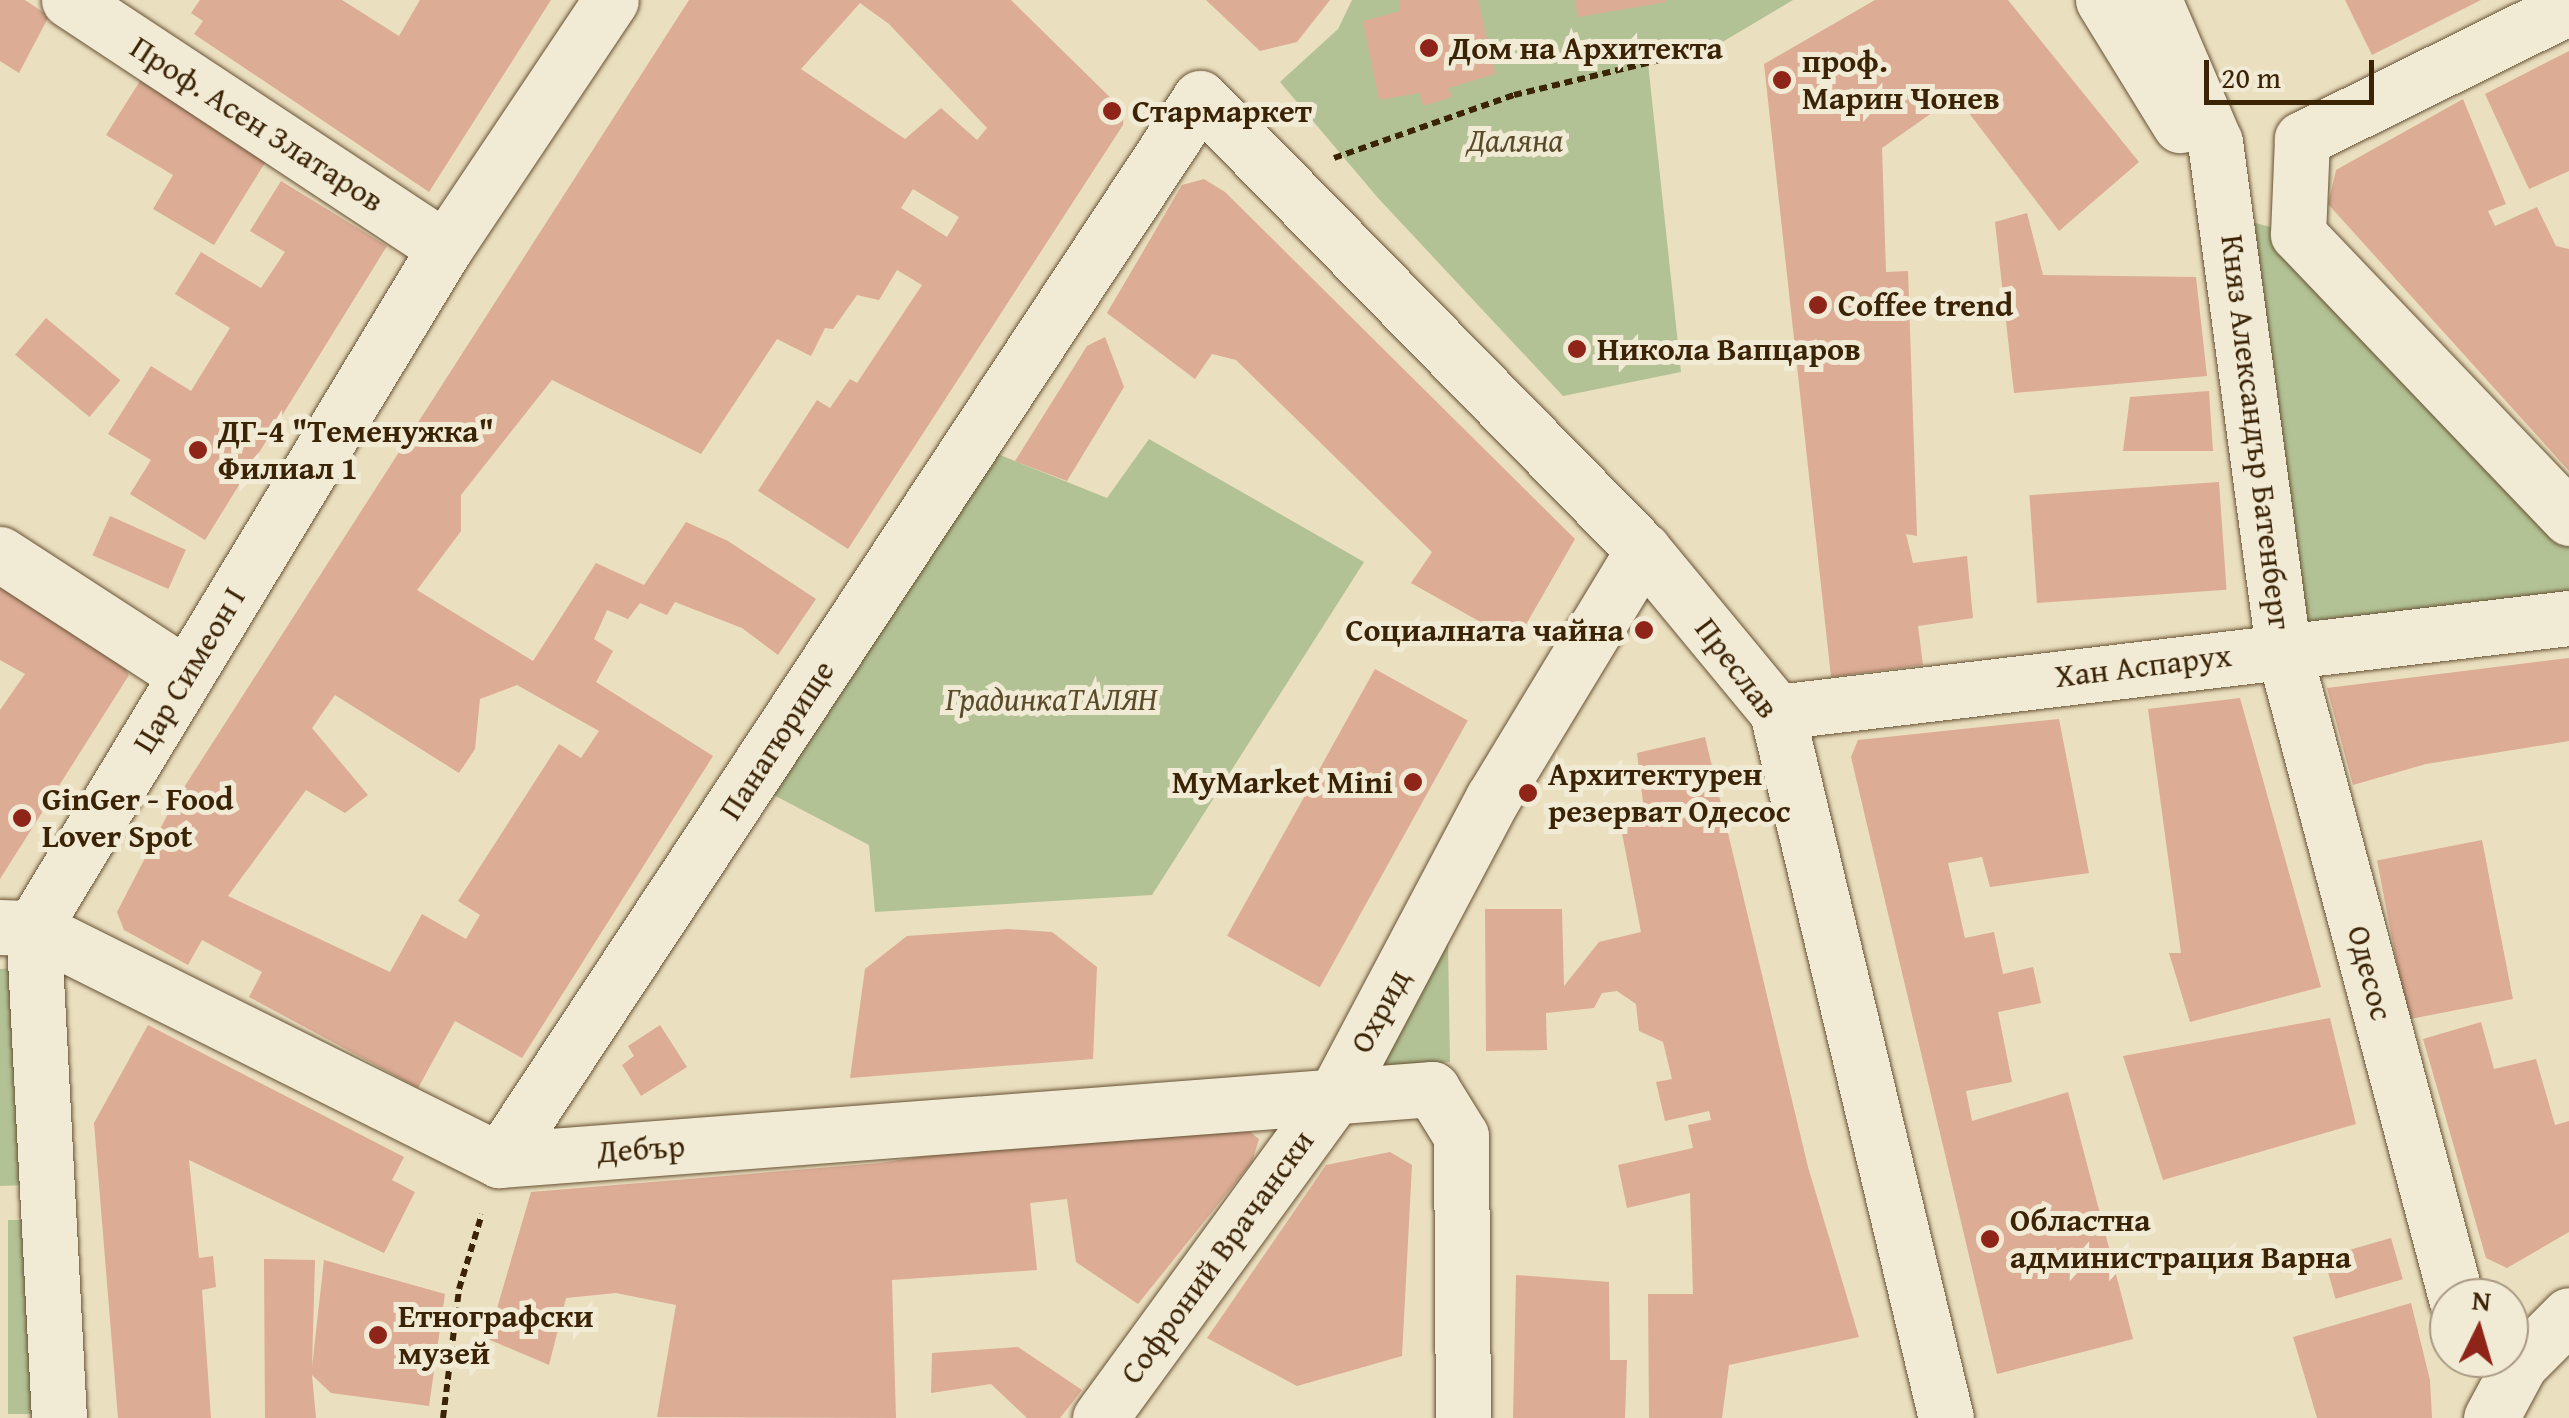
<!DOCTYPE html>
<html>
<head>
<meta charset="utf-8">
<style>
  body { margin:0 }
  #map { position:relative; width:2569px; height:1418px; overflow:hidden; background:#eadfbf; font-family:"Gentium Book Plus",serif }
  div>[style] { position:absolute }
  [style*='--x'] { left:calc(var(--x)*1px); top:calc(var(--y)*1px); width:calc(var(--w)*1px); rotate:calc(var(--a)*1deg) }
  .green>* { inset:0; background:#b3c295; transform-origin:0 0 }
  .building>* { inset:0; background:#dcac95; transform-origin:0 0 }
  .path>* { height:6px; margin-top:-3px; transform-origin:0; background:repeating-linear-gradient(90deg,#3b2306 0 8px,transparent 0 13px) }
  .roads { filter:drop-shadow(0 0 2px #675234) drop-shadow(0 0 2px #675234) }
  .minor>* { height:55px; margin:-27.5px; padding:0 27.5px; transform-origin:27.5px; border-radius:27.5px; background:#f1ead5 }
  .dots>* { width:28px; height:28px; translate:-50% -50%; box-sizing:border-box; border:5px solid #f1ead5; border-radius:50% }
  span { translate:-50% -50%; white-space:nowrap; text-align:center; line-height:1.15; -webkit-text-stroke:10px #f1ead5; paint-order:stroke }
  .poi-label { font-size:32px; color:#3b2306; font-weight:700 }
  .left { translate:0 -50%; text-align:left }
  .right { translate:-100% -50%; text-align:right }
  .street-label { font-size:32px; color:#3b2306 }
  .park-label { font-size:32px; color:#594b2a; font-style:italic }
  .north { position:absolute; left:2429px; top:1278px; width:100px; height:100px; box-sizing:border-box; background:#f1ead5; border:2px solid #a89a82; border-radius:50%; rotate:5deg; font-size:28px; font-weight:700; line-height:40px; text-align:center; color:#3b2306 }
  .north::after { content:''; display:block; margin:auto; width:35px; height:45px; background:#8f2418; clip-path:polygon(50% 0,100% 100%,50% 72%,0 100%) }
  .scale { position:absolute; left:2204px; top:60px; width:170px; height:45px; box-sizing:border-box; border:5px solid #3b2306; border-top:0; padding-left:12px; font-size:30px; line-height:35px; white-space:nowrap; color:#3b2306; -webkit-text-stroke:8px #f1ead5; paint-order:stroke }
</style>
</head>
<body>
<div id="map">
  <div class="green">
    <div style="clip-path:polygon(1352px 0,1793px 0,1714px 47px,1648px 63px,1681px 372px,1563px 396px,1378px 198px,1280px 82px,1338px 29px)"></div>
    <div style="clip-path:polygon(2228px 216px,2298px 234px,2569px 518px,2569px 617px,2283px 648px)"></div>
    <div style="clip-path:polygon(1149px 439px,1364px 562px,1152px 895px,875px 912px,869px 845px,766px 791px,985px 449px,1107px 498px)"></div>
    <div style="clip-path:polygon(1447px 885px,1450px 1062px,1348px 1071px)"></div>
    <div style="clip-path:polygon(15px 968px,29px 1185px,0 1186px,0 969px)"></div>
    <div style="left:8px;top:1220px;width:24px;height:194px"></div>
  </div>
  <div class="building">
    <div style="clip-path:polygon(0 0,25px 0,49px 16px,19px 73px,0 61px)"></div>
    <div style="clip-path:polygon(200px 0,342px 0,399px 36px,420px 0,551px 0,429px 192px,194px 34px,203px 21px,191px 13px)"></div>
    <div style="clip-path:polygon(evenodd,689px 0,1011px 0,1124px 111px,1123px 125px,848px 549px,758px 491px,817px 400px,830px 408px,850px 379px,857px 383px,922px 285px,897px 270px,879px 300px,857px 295px,833px 329px,825px 328px,811px 356px,777px 339px,701px 454px,552px 380px,461px 495px,461px 531px,417px 590px,533px 661px,596px 563px,644px 585px,686px 522px,728px 541px,816px 599px,778px 655px,742px 628px,675px 602px,667px 615px,640px 603px,628px 619px,607px 610px,594px 639px,613px 651px,596px 682px,713px 756px,522px 1058px,455px 1021px,418px 1088px,249px 997px,262px 972px,202px 940px,188px 965px,124px 930px,117px 912px,172px 806px,689px 0,860px 3px,889px 24px,987px 128px,977px 140px,941px 108px,905px 139px,801px 69px,860px 3px,689px 0,913px 189px,959px 217px,947px 237px,901px 208px,913px 189px,689px 0,517px 685px,599px 731px,581px 758px,559px 744px,458px 901px,480px 915px,466px 939px,422px 914px,390px 972px,228px 896px,306px 790px,345px 813px,368px 795px,312px 728px,335px 695px,459px 773px,475px 749px,480px 699px,517px 685px)"></div>
    <div style="clip-path:polygon(1206px 0,1330px 0,1297px 42px,1260px 51px)"></div>
    <div style="clip-path:polygon(1400px 0,1478px 0,1495px 74px,1448px 88px,1452px 97px,1423px 106px,1420px 93px,1379px 100px,1363px 21px,1400px 11px)"></div>
    <div style="clip-path:polygon(1575px 0,1666px 0,1666px 2px,1578px 17px)"></div>
    <div style="clip-path:polygon(1875px 0,2008px 0,2139px 162px,2059px 231px,1956px 96px,1882px 148px,1886px 272px,1908px 271px,1917px 536px,1906px 534px,1913px 563px,1967px 556px,1973px 618px,1918px 626px,1923px 665px,1831px 677px,1764px 64px)"></div>
    <div style="clip-path:polygon(2345px 0,2481px 0,2372px 55px)"></div>
    <div style="clip-path:polygon(2569px 51px,2569px 171px,2529px 189px,2485px 94px)"></div>
    <div style="clip-path:polygon(140px 81px,268px 158px,214px 245px,153px 209px,173px 175px,106px 135px)"></div>
    <div style="clip-path:polygon(2463px 99px,2506px 204px,2488px 211px,2495px 226px,2537px 207px,2556px 246px,2569px 249px,2569px 471px,2328px 204px,2336px 170px)"></div>
    <div style="clip-path:polygon(1204px 179px,1225px 192px,1575px 539px,1516px 642px,1411px 583px,1432px 552px,1236px 360px,1212px 354px,1195px 379px,1107px 313px,1182px 185px)"></div>
    <div style="clip-path:polygon(281px 181px,387px 246px,205px 540px,130px 494px,151px 460px,108px 434px,151px 366px,191px 391px,230px 328px,175px 294px,201px 252px,261px 288px,285px 252px,250px 231px)"></div>
    <div style="clip-path:polygon(2027px 213px,2043px 275px,2196px 277px,2207px 376px,2014px 393px,1995px 222px)"></div>
    <div style="left:46px;top:318px;width:97px;height:48px;rotate:40deg"></div>
    <div style="clip-path:polygon(1105px 337px,1124px 387px,1067px 481px,1015px 461px,1087px 346px)"></div>
    <div style="clip-path:polygon(2209px 391px,2213px 451px,2123px 451px,2130px 397px)"></div>
    <div style="left:2219px;top:482px;width:108px;height:190px;rotate:86deg"></div>
    <div style="left:110px;top:516px;width:83px;height:43px;rotate:24deg"></div>
    <div style="clip-path:polygon(0 584px,114px 652px,129px 675px,0 879px,0 710px,25px 674px,0 660px)"></div>
    <div style="clip-path:polygon(2569px 658px,2569px 741px,2426px 764px,2353px 785px,2327px 688px)"></div>
    <div style="left:1375px;top:669px;width:106px;height:305px;rotate:29deg"></div>
    <div style="clip-path:polygon(2240px 698px,2321px 987px,2190px 1022px,2169px 953px,2181px 953px,2148px 709px)"></div>
    <div style="clip-path:polygon(2059px 719px,2089px 873px,1990px 887px,1982px 857px,1948px 863px,1965px 938px,1994px 932px,2003px 974px,2033px 967px,2041px 1003px,1998px 1012px,2012px 1082px,1966px 1091px,1972px 1121px,2068px 1092px,2133px 1339px,1997px 1374px,1851px 757px,1858px 740px)"></div>
    <div style="clip-path:polygon(1705px 737px,1808px 1167px,1859px 1337px,1729px 1365px,1722px 1418px,1649px 1418px,1648px 1294px,1693px 1294px,1690px 1193px,1627px 1208px,1618px 1165px,1693px 1148px,1688px 1125px,1711px 1120px,1709px 1111px,1665px 1121px,1656px 1082px,1672px 1079px,1663px 1042px,1639px 1031px,1636px 1004px,1617px 991px,1602px 993px,1594px 1008px,1546px 1013px,1547px 1050px,1486px 1051px,1485px 909px,1562px 909px,1564px 986px,1599px 942px,1641px 932px,1617px 807px,1643px 802px,1637px 753px)"></div>
    <div style="left:2482px;top:840px;width:162px;height:107px;rotate:79deg"></div>
    <div style="clip-path:polygon(1008px 929px,1052px 932px,1097px 967px,1093px 1059px,850px 1078px,865px 969px,907px 936px)"></div>
    <div style="clip-path:polygon(2330px 1018px,2356px 1124px,2163px 1180px,2123px 1056px)"></div>
    <div style="clip-path:polygon(2481px 1022px,2494px 1069px,2536px 1059px,2555px 1125px,2569px 1121px,2569px 1232px,2507px 1268px,2486px 1258px,2423px 1039px)"></div>
    <div style="clip-path:polygon(148px 1025px,404px 1157px,392px 1180px,415px 1192px,384px 1253px,189px 1160px,199px 1258px,213px 1256px,216px 1287px,202px 1290px,211px 1418px,118px 1418px,94px 1123px)"></div>
    <div style="clip-path:polygon(660px 1025px,687px 1067px,641px 1096px,622px 1065px,634px 1056px,628px 1046px)"></div>
    <div style="clip-path:polygon(1245px 1128px,1259px 1139px,1252px 1162px,1138px 1304px,1076px 1262px,1067px 1199px,1030px 1203px,1037px 1270px,892px 1280px,896px 1418px,657px 1417px,676px 1305px,616px 1293px,566px 1298px,549px 1365px,488px 1339px,531px 1192px,880px 1163px,1060px 1135px)"></div>
    <div style="clip-path:polygon(1390px 1152px,1412px 1165px,1402px 1356px,1297px 1386px,1207px 1338px,1326px 1165px)"></div>
    <div style="left:2391px;top:1238px;width:43px;height:70px;rotate:74deg"></div>
    <div style="clip-path:polygon(264px 1259px,315px 1260px,312px 1367px,324px 1260px,445px 1294px,429px 1406px,331px 1393px,312px 1375px,316px 1418px,265px 1418px)"></div>
    <div style="clip-path:polygon(1516px 1275px,1609px 1282px,1610px 1360px,1627px 1360px,1625px 1418px,1513px 1418px)"></div>
    <div style="clip-path:polygon(2411px 1303px,2430px 1380px,2432px 1418px,2317px 1418px,2293px 1337px)"></div>
    <div style="clip-path:polygon(1018px 1347px,1082px 1390px,1060px 1418px,1027px 1418px,991px 1384px,931px 1393px,932px 1353px)"></div>
  </div>
  <div class="path">
    <div style="--x:1334;--y:158;--w:191;--a:-19.3"></div>
    <div style="--x:1514;--y:95;--w:206;--a:-13.5"></div>
    <div style="--x:443;--y:1418;--w:130;--a:-82.9"></div>
    <div style="--x:459;--y:1289;--w:78;--a:-73"></div>
  </div>
  <div class="roads">
    <div class="minor">
      <div style="--x:69;--y:0;--w:450;--a:33.4"></div>
      <div style="--x:2103;--y:0;--w:147;--a:58.4"></div>
      <div style="--x:2154;--y:0;--w:155;--a:66.8"></div>
      <div style="--x:2215;--y:142;--w:511;--a:82.35"></div>
      <div style="--x:2283;--y:648;--w:673;--a:75.1"></div>
      <div style="--x:2569;--y:7;--w:298;--a:153.7"></div>
      <div style="--x:2302;--y:139;--w:95;--a:92.4"></div>
      <div style="--x:2298;--y:234;--w:393;--a:46.3"></div>
      <div style="--x:0;--y:554;--w:222;--a:33"></div>
      <div style="--x:1777;--y:712;--w:798;--a:-6.77"></div>
      <div style="--x:0;--y:927;--w:33;--a:2"></div>
      <div style="--x:33;--y:928;--w:521;--a:26.47"></div>
      <div style="--x:499;--y:1160;--w:936;--a:-4.35"></div>
      <div style="--x:1432;--y:1089;--w:55;--a:58.3"></div>
      <div style="--x:1461;--y:1136;--w:282;--a:89.6"></div>
      <div style="--x:499;--y:1160;--w:1272;--a:-56.57"></div>
      <div style="--x:1200;--y:98;--w:633;--a:45.58"></div>
      <div style="--x:1643;--y:550;--w:210;--a:50.4"></div>
      <div style="--x:1777;--y:712;--w:726;--a:76.54"></div>
      <div style="--x:59;--y:1418;--w:491;--a:-93"></div>
      <div style="--x:33;--y:928;--w:795;--a:-58.79"></div>
      <div style="--x:445;--y:248;--w:298;--a:-56.2"></div>
      <div style="--x:1100;--y:1418;--w:399;--a:-53.9"></div>
      <div style="--x:1335;--y:1096;--w:337;--a:-62.1"></div>
      <div style="--x:1493;--y:798;--w:290;--a:-58.8"></div>
      <div style="--x:2491;--y:1418;--w:61;--a:-61.8"></div>
      <div style="--x:2520;--y:1364;--w:69;--a:-45"></div>
    </div>
  </div>
  <div class="dots">
    <div style="left:1429px;top:48px;background:#8f2418"></div>
    <div style="left:1782px;top:80px;background:#8f2418"></div>
    <div style="left:1112px;top:111px;background:#8f2418"></div>
    <div style="left:1818px;top:305px;background:#8f2418"></div>
    <div style="left:1577px;top:349px;background:#8f2418"></div>
    <div style="left:198px;top:450px;background:#8f2418"></div>
    <div style="left:1644px;top:630px;background:#8f2418"></div>
    <div style="left:1413px;top:782px;background:#8f2418"></div>
    <div style="left:1528px;top:793px;background:#8f2418"></div>
    <div style="left:22px;top:818px;background:#8f2418"></div>
    <div style="left:1990px;top:1239px;background:#8f2418"></div>
    <div style="left:378px;top:1335px;background:#8f2418"></div>
  </div>
  <div class="poi-label">
    <span class="left" style="left:1449px;top:48px">Дом на Архитекта</span>
    <span class="left" style="left:1802px;top:80px">проф.<br>Марин Чонев</span>
    <span class="left" style="left:1132px;top:111px">Стармаркет</span>
    <span class="left" style="left:1838px;top:305px">Coffee trend</span>
    <span class="left" style="left:1597px;top:349px">Никола Вапцаров</span>
    <span class="left" style="left:218px;top:450px">ДГ-4 "Теменужка"<br>Филиал 1</span>
    <span class="right" style="left:1624px;top:630px">Социалната чайна</span>
    <span class="left" style="left:1548px;top:793px">Архитектурен<br>резерват Одесос</span>
    <span class="right" style="left:1393px;top:782px">MyMarket Mini</span>
    <span class="left" style="left:42px;top:818px">GinGer - Food<br>Lover Spot</span>
    <span class="left" style="left:2010px;top:1239px">Областна<br>администрация Варна</span>
    <span class="left" style="left:398px;top:1335px">Етнографски<br>музей</span>
  </div>
  <div class="street-label">
    <span style="left:257px;top:124px;rotate:33deg">Проф. Асен Златаров</span>
    <span style="left:2256px;top:432px;rotate:83deg">Княз Александър Батенберг</span>
    <span style="left:2143px;top:666px;rotate:-7deg">Хан Аспарух</span>
    <span style="left:1737px;top:668px;rotate:53deg">Преслав</span>
    <span style="left:189px;top:670px;rotate:-59deg">Цар Симеон I</span>
    <span style="left:777px;top:740px;rotate:-57deg">Панагюрище</span>
    <span style="left:2370px;top:973px;rotate:75deg">Одесос</span>
    <span style="left:1380px;top:1011px;rotate:-62deg">Охрид</span>
    <span style="left:641px;top:1149px;rotate:-4deg">Дебър</span>
    <span style="left:1217px;top:1257px;rotate:-54deg">Софроний Врачански</span>
  </div>
  <div class="park-label">
    <span style="left:1515px;top:140px">Даляна</span>
    <span style="left:1051px;top:699px">ГрадинкаТАЛЯН</span>
  </div>
  <div class="north">N</div>
  <div class="scale">20 m</div>
</div>
</body>
</html>
